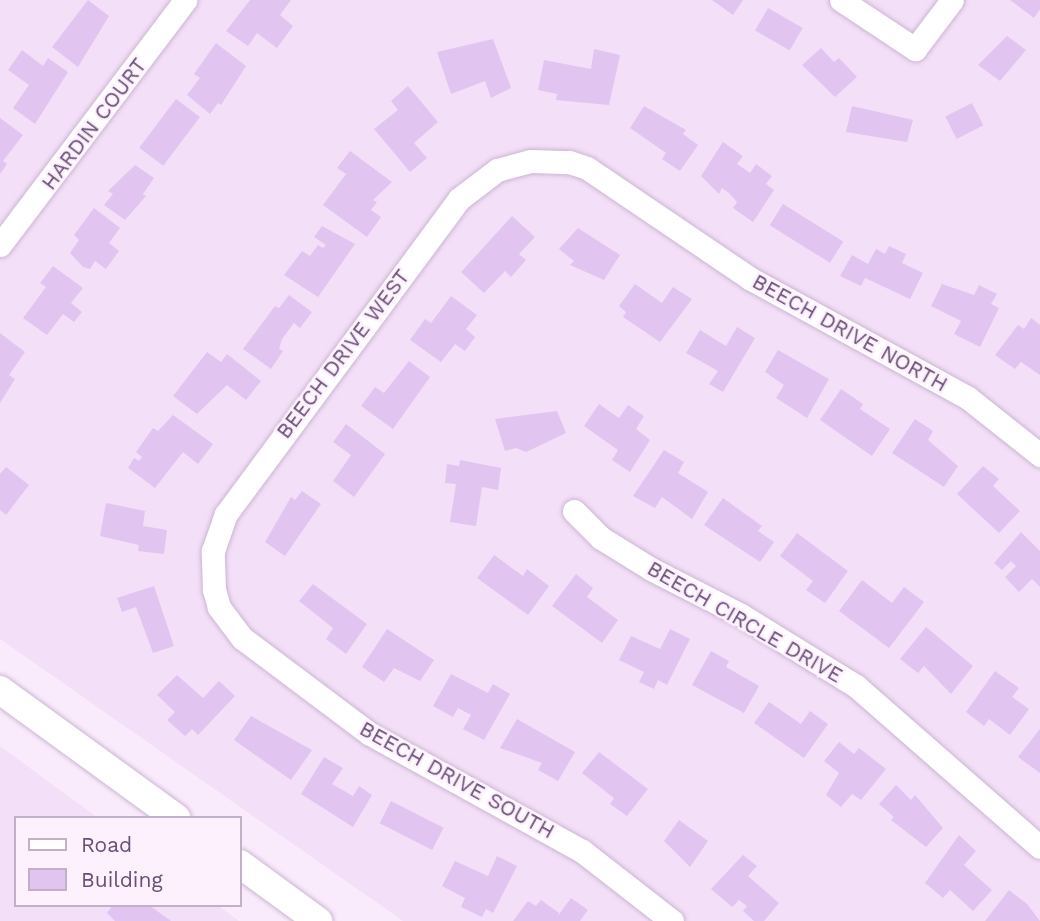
<!DOCTYPE html>
<html>
<head>
<meta charset="utf-8">
<style>
  body { margin:0 }
  #map { position:relative; width:1040px; height:921px; overflow:hidden; background:#faebfc; font-family:"Work Sans",sans-serif }
  div>[style] { position:absolute }
  [style*='--x'] { left:calc(var(--x)*1px); top:calc(var(--y)*1px); width:calc(var(--w)*1px); rotate:calc(var(--a)*1deg) }
  .residential>* { inset:0; background:#f4dff8 }
  .building>* { inset:0; background:#e2c4f0; transform-origin:0 0 }
  .roads { filter:drop-shadow(0 0 2px #cbb6d3) drop-shadow(0 0 2px #cbb6d3) }
  .minor>* { height:23px; margin:-11.5px; padding:0 11.5px; transform-origin:11.5px; border-radius:11.5px; background:#fff }
  .tertiary>* { height:28px; margin:-14px; padding:0 14px; transform-origin:14px; border-radius:14px; background:#fff }
  span { translate:-50% -50%; white-space:nowrap; text-align:center; line-height:1.15; -webkit-text-stroke:5px #fdf1fe; paint-order:stroke }
  .street-label { font-size:21px; color:#684f76 }
  .legend { position:absolute; left:14px; top:816px; width:228px; height:91px; box-sizing:border-box; background:#fdf1fe; border:2px solid #c1b0c8; margin:0; padding:9px 12px; list-style:none; font-size:21px; color:#684f76 }
  .legend li { display:flex; align-items:center; gap:14px; height:35px }
  .legend b { width:35px; border:2px solid #c1b0c8 }
</style>
</head>
<body>
<div id="map">
  <div class="residential">
    <div style="clip-path:polygon(0 0,1040px 0,1040px 921px,403px 921px,0 639px)"></div>
    <div style="clip-path:polygon(0 746px,98px 818px,16px 818px,16px 905px,217px 905px,239px 921px,0 921px)"></div>
  </div>
  <div class="building">
    <div style="clip-path:polygon(88px 0,109px 16px,78px 67px,52px 47px)"></div>
    <div style="clip-path:polygon(250px 0,291px 0,280px 15px,293px 26px,277px 48px,257px 33px,248px 46px,226px 31px)"></div>
    <div style="clip-path:polygon(712px 0,743px 0,733px 15px)"></div>
    <div style="clip-path:polygon(1010px 0,1040px 0,1040px 9px,1034px 18px)"></div>
    <div style="left:768px;top:8px;width:40px;height:26px;rotate:30deg"></div>
    <div style="clip-path:polygon(1007px 36px,1026px 50px,1000px 81px,978px 65px)"></div>
    <div style="clip-path:polygon(493px 39px,511px 88px,491px 98px,485px 81px,451px 94px,437px 52px)"></div>
    <div style="clip-path:polygon(216px 43px,246px 66px,221px 105px,218px 103px,210px 114px,187px 95px,200px 78px,194px 74px)"></div>
    <div style="clip-path:polygon(821px 48px,834px 62px,839px 58px,857px 77px,835px 97px,802px 65px)"></div>
    <div style="clip-path:polygon(594px 49px,620px 55px,609px 105px,556px 100px,557px 94px,538px 90px,544px 60px,591px 69px)"></div>
    <div style="clip-path:polygon(22px 50px,43px 66px,48px 58px,68px 72px,35px 124px,13px 108px,29px 85px,8px 70px)"></div>
    <div style="clip-path:polygon(408px 86px,438px 122px,414px 143px,427px 158px,410px 172px,374px 129px,398px 110px,391px 101px)"></div>
    <div style="left:176px;top:99px;width:30px;height:61px;rotate:37deg"></div>
    <div style="left:972px;top:103px;width:25px;height:30px;rotate:63deg"></div>
    <div style="clip-path:polygon(644px 106px,686px 130px,683px 134px,698px 145px,680px 171px,662px 159px,666px 153px,630px 128px)"></div>
    <div style="clip-path:polygon(852px 106px,913px 120px,907px 142px,846px 132px)"></div>
    <div style="clip-path:polygon(0 118px,23px 135px,3px 161px,7px 164px,0 174px)"></div>
    <div style="clip-path:polygon(723px 142px,743px 156px,737px 164px,750px 173px,756px 164px,772px 176px,766px 184px,774px 190px,753px 222px,733px 208px,737px 202px,729px 193px,722px 188px,719px 194px,701px 176px)"></div>
    <div style="clip-path:polygon(350px 151px,392px 182px,373px 200px,377px 202px,371px 210px,381px 217px,367px 237px,323px 205px,346px 174px,337px 168px)"></div>
    <div style="clip-path:polygon(135px 165px,154px 178px,143px 194px,146px 196px,125px 220px,104px 205px,113px 194px,108px 191px)"></div>
    <div style="left:783px;top:204px;width:71px;height:25px;rotate:32deg"></div>
    <div style="clip-path:polygon(94px 208px,120px 228px,109px 243px,119px 251px,106px 269px,95px 261px,90px 269px,83px 267px,70px 253px,79px 240px,74px 235px)"></div>
    <div style="clip-path:polygon(512px 216px,535px 237px,519px 254px,526px 260px,511px 277px,505px 271px,484px 293px,461px 272px)"></div>
    <div style="clip-path:polygon(322px 226px,355px 244px,318px 297px,284px 275px,302px 251px,310px 256px,318px 245px,323px 248px,326px 245px,314px 237px)"></div>
    <div style="clip-path:polygon(578px 228px,620px 255px,604px 280px,570px 265px,574px 261px,559px 249px)"></div>
    <div style="clip-path:polygon(889px 246px,906px 254px,902px 263px,923px 273px,910px 299px,865px 278px,861px 286px,840px 276px,852px 255px,868px 264px,876px 249px,885px 254px)"></div>
    <div style="clip-path:polygon(53px 266px,83px 288px,71px 303px,82px 312px,74px 322px,63px 314px,47px 335px,23px 318px,46px 287px,40px 283px)"></div>
    <div style="clip-path:polygon(635px 284px,662px 303px,673px 287px,692px 299px,660px 342px,623px 317px,626px 312px,619px 306px)"></div>
    <div style="clip-path:polygon(942px 284px,974px 295px,979px 285px,997px 294px,991px 304px,999px 308px,980px 347px,954px 334px,961px 321px,931px 306px)"></div>
    <div style="clip-path:polygon(289px 295px,312px 312px,300px 328px,294px 323px,282px 339px,279px 349px,283px 351px,271px 369px,243px 349px,275px 306px,279px 308px)"></div>
    <div style="clip-path:polygon(451px 296px,477px 315px,466px 329px,475px 337px,465px 351px,455px 344px,441px 362px,410px 340px,425px 319px,431px 323px)"></div>
    <div style="clip-path:polygon(1031px 318px,1040px 325px,1040px 375px,1021px 362px,1015px 369px,995px 355px,1018px 325px,1024px 329px)"></div>
    <div style="clip-path:polygon(737px 327px,755px 338px,723px 392px,709px 384px,718px 371px,686px 353px,700px 330px,726px 346px)"></div>
    <div style="clip-path:polygon(0 333px,25px 352px,9px 375px,15px 379px,0 403px)"></div>
    <div style="clip-path:polygon(778px 350px,829px 379px,807px 418px,776px 398px,784px 385px,765px 372px)"></div>
    <div style="clip-path:polygon(207px 352px,221px 362px,227px 354px,261px 381px,246px 400px,227px 385px,197px 414px,173px 396px)"></div>
    <div style="clip-path:polygon(409px 361px,430px 377px,393px 429px,361px 406px,375px 387px,384px 393px)"></div>
    <div style="clip-path:polygon(841px 389px,863px 404px,860px 409px,890px 429px,872px 456px,820px 420px)"></div>
    <div style="clip-path:polygon(599px 404px,619px 418px,628px 405px,644px 416px,636px 429px,650px 440px,630px 472px,612px 460px,618px 450px,584px 426px)"></div>
    <div style="clip-path:polygon(557px 411px,566px 433px,526px 452px,516px 448px,505px 451px,495px 419px)"></div>
    <div style="clip-path:polygon(173px 415px,213px 444px,198px 464px,183px 452px,155px 488px,128px 468px,134px 458px,139px 461px,142px 457px,136px 452px,153px 428px,158px 431px)"></div>
    <div style="clip-path:polygon(915px 419px,933px 431px,928px 440px,958px 466px,944px 487px,892px 453px)"></div>
    <div style="clip-path:polygon(346px 424px,385px 454px,354px 497px,333px 481px,351px 455px,333px 442px)"></div>
    <div style="clip-path:polygon(664px 450px,684px 462px,678px 473px,708px 492px,692px 519px,662px 497px,655px 508px,633px 496px)"></div>
    <div style="clip-path:polygon(460px 460px,501px 468px,498px 490px,482px 487px,476px 526px,450px 522px,456px 484px,445px 483px,447px 464px,459px 466px)"></div>
    <div style="clip-path:polygon(983px 466px,999px 479px,993px 486px,1020px 511px,999px 533px,957px 494px)"></div>
    <div style="clip-path:polygon(6px 467px,29px 485px,6px 515px,0 510px,0 474px)"></div>
    <div style="clip-path:polygon(302px 491px,321px 504px,285px 556px,265px 542px,291px 497px,295px 500px)"></div>
    <div style="clip-path:polygon(723px 498px,762px 526px,758px 531px,774px 542px,760px 562px,704px 525px)"></div>
    <div style="clip-path:polygon(106px 503px,145px 511px,143px 526px,167px 530px,164px 554px,138px 551px,139px 545px,100px 536px)"></div>
    <div style="clip-path:polygon(1021px 532px,1040px 551px,1040px 587px,1032px 579px,1019px 592px,1005px 577px,1016px 566px,1011px 561px,1002px 570px,994px 563px)"></div>
    <div style="clip-path:polygon(797px 533px,848px 571px,825px 603px,806px 590px,813px 581px,780px 556px)"></div>
    <div style="clip-path:polygon(494px 555px,523px 576px,527px 569px,549px 586px,528px 615px,477px 578px)"></div>
    <div style="clip-path:polygon(576px 574px,593px 588px,587px 597px,618px 620px,602px 643px,552px 606px)"></div>
    <div style="clip-path:polygon(862px 580px,892px 603px,904px 587px,924px 602px,889px 648px,839px 611px)"></div>
    <div style="clip-path:polygon(313px 584px,367px 624px,346px 654px,326px 639px,333px 628px,299px 601px)"></div>
    <div style="clip-path:polygon(154px 586px,174px 646px,153px 653px,136px 607px,122px 612px,117px 598px)"></div>
    <div style="clip-path:polygon(926px 627px,973px 666px,951px 694px,924px 666px,918px 673px,900px 659px)"></div>
    <div style="clip-path:polygon(387px 629px,434px 660px,420px 681px,394px 668px,384px 682px,362px 667px)"></div>
    <div style="clip-path:polygon(670px 629px,690px 639px,667px 685px,658px 680px,654px 689px,639px 682px,644px 672px,619px 660px,631px 636px,660px 649px)"></div>
    <div style="clip-path:polygon(711px 651px,729px 661px,726px 667px,759px 686px,744px 713px,692px 685px)"></div>
    <div style="clip-path:polygon(995px 671px,1019px 688px,1012px 697px,1029px 709px,1010px 735px,989px 719px,984px 726px,966px 712px)"></div>
    <div style="clip-path:polygon(451px 674px,488px 693px,493px 684px,510px 694px,484px 740px,463px 729px,471px 715px,458px 708px,453px 717px,433px 706px)"></div>
    <div style="clip-path:polygon(177px 675px,203px 698px,219px 681px,235px 696px,198px 735px,192px 729px,185px 736px,167px 720px,175px 712px,157px 695px)"></div>
    <div style="clip-path:polygon(769px 702px,801px 724px,810px 711px,828px 724px,804px 758px,754px 723px)"></div>
    <div style="clip-path:polygon(251px 716px,312px 750px,291px 780px,234px 740px)"></div>
    <div style="clip-path:polygon(517px 719px,575px 752px,558px 781px,538px 770px,542px 763px,500px 748px)"></div>
    <div style="clip-path:polygon(1040px 729px,1040px 773px,1018px 757px)"></div>
    <div style="clip-path:polygon(839px 742px,854px 754px,859px 748px,886px 769px,861px 800px,852px 794px,841px 807px,826px 795px,839px 773px,824px 761px)"></div>
    <div style="clip-path:polygon(599px 752px,648px 789px,627px 816px,610px 804px,614px 798px,582px 773px)"></div>
    <div style="clip-path:polygon(324px 757px,343px 768px,332px 784px,353px 796px,359px 786px,372px 795px,353px 827px,301px 794px)"></div>
    <div style="clip-path:polygon(896px 785px,911px 800px,915px 795px,943px 828px,926px 847px,891px 820px,894px 817px,879px 804px)"></div>
    <div style="left:391px;top:801px;width:59px;height:25px;rotate:27deg"></div>
    <div style="clip-path:polygon(679px 820px,708px 841px,690px 867px,664px 841px)"></div>
    <div style="clip-path:polygon(959px 835px,976px 851px,964px 865px,992px 890px,973px 911px,950px 890px,943px 898px,925px 883px)"></div>
    <div style="clip-path:polygon(743px 855px,757px 866px,748px 876px,779px 903px,764px 921px,754px 921px,743px 911px,747px 906px,739px 900px,732px 907px,711px 889px)"></div>
    <div style="clip-path:polygon(497px 856px,517px 866px,493px 913px,486px 909px,482px 917px,461px 907px,465px 898px,442px 886px,455px 861px,488px 876px)"></div>
    <div style="clip-path:polygon(1009px 890px,1027px 904px,1040px 921px,985px 921px)"></div>
    <div style="clip-path:polygon(571px 898px,588px 910px,580px 921px,513px 921px,528px 901px,536px 906px,541px 900px,559px 913px,557px 917px)"></div>
    <div style="clip-path:polygon(113px 905px,149px 905px,171px 921px,115px 921px,107px 913px)"></div>
  </div>
  <div class="roads">
    <div class="minor">
      <div style="--x:841;--y:0;--w:89;--a:33.5"></div>
      <div style="--x:915;--y:49;--w:61;--a:-52.9"></div>
      <div style="--x:0;--y:245;--w:307;--a:-52.9"></div>
      <div style="--x:574;--y:511;--w:38;--a:45"></div>
      <div style="--x:601;--y:538;--w:59;--a:31.8"></div>
      <div style="--x:651;--y:569;--w:101;--a:27.1"></div>
      <div style="--x:741;--y:615;--w:135;--a:31.7"></div>
      <div style="--x:856;--y:686;--w:244;--a:41.2"></div>
      <div style="--x:672;--y:921;--w:114;--a:-142.1"></div>
      <div style="--x:582;--y:851;--w:242;--a:-151.1"></div>
      <div style="--x:370;--y:734;--w:160;--a:-143.1"></div>
      <div style="--x:242;--y:638;--w:39;--a:-127"></div>
      <div style="--x:219;--y:607;--w:19;--a:-106"></div>
      <div style="--x:214;--y:589;--w:38;--a:-92"></div>
      <div style="--x:213;--y:551;--w:39;--a:-71"></div>
      <div style="--x:226;--y:514;--w:392;--a:-53.5"></div>
      <div style="--x:459;--y:199;--w:48;--a:-37.3"></div>
      <div style="--x:497;--y:170;--w:35;--a:-15"></div>
      <div style="--x:531;--y:161;--w:38;--a:2"></div>
      <div style="--x:569;--y:162;--w:19;--a:18"></div>
      <div style="--x:587;--y:168;--w:198;--a:34.1"></div>
      <div style="--x:751;--y:279;--w:247;--a:28.7"></div>
      <div style="--x:968;--y:398;--w:92;--a:38.4"></div>
    </div>
    <div class="tertiary">
      <div style="--x:0;--y:690;--w:218;--a:36"></div>
      <div style="--x:240;--y:864;--w:97;--a:36.2"></div>
    </div>
  </div>
  <div class="street-label">
    <span style="left:94px;top:124px;rotate:-53deg">HARDIN COURT</span>
    <span style="left:850px;top:333px;rotate:29deg">BEECH DRIVE NORTH</span>
    <span style="left:343px;top:354px;rotate:-53deg">BEECH DRIVE WEST</span>
    <span style="left:745px;top:622px;rotate:30deg">BEECH CIRCLE DRIVE</span>
    <span style="left:457px;top:780px;rotate:29deg">BEECH DRIVE SOUTH</span>
  </div>
  <ul class="legend">
  <li><b style="height:9px;background:#fff"></b>Road</li>
  <li><b style="height:19px;background:#e2c4f0"></b>Building</li>
  </ul>
</div>
</body>
</html>
